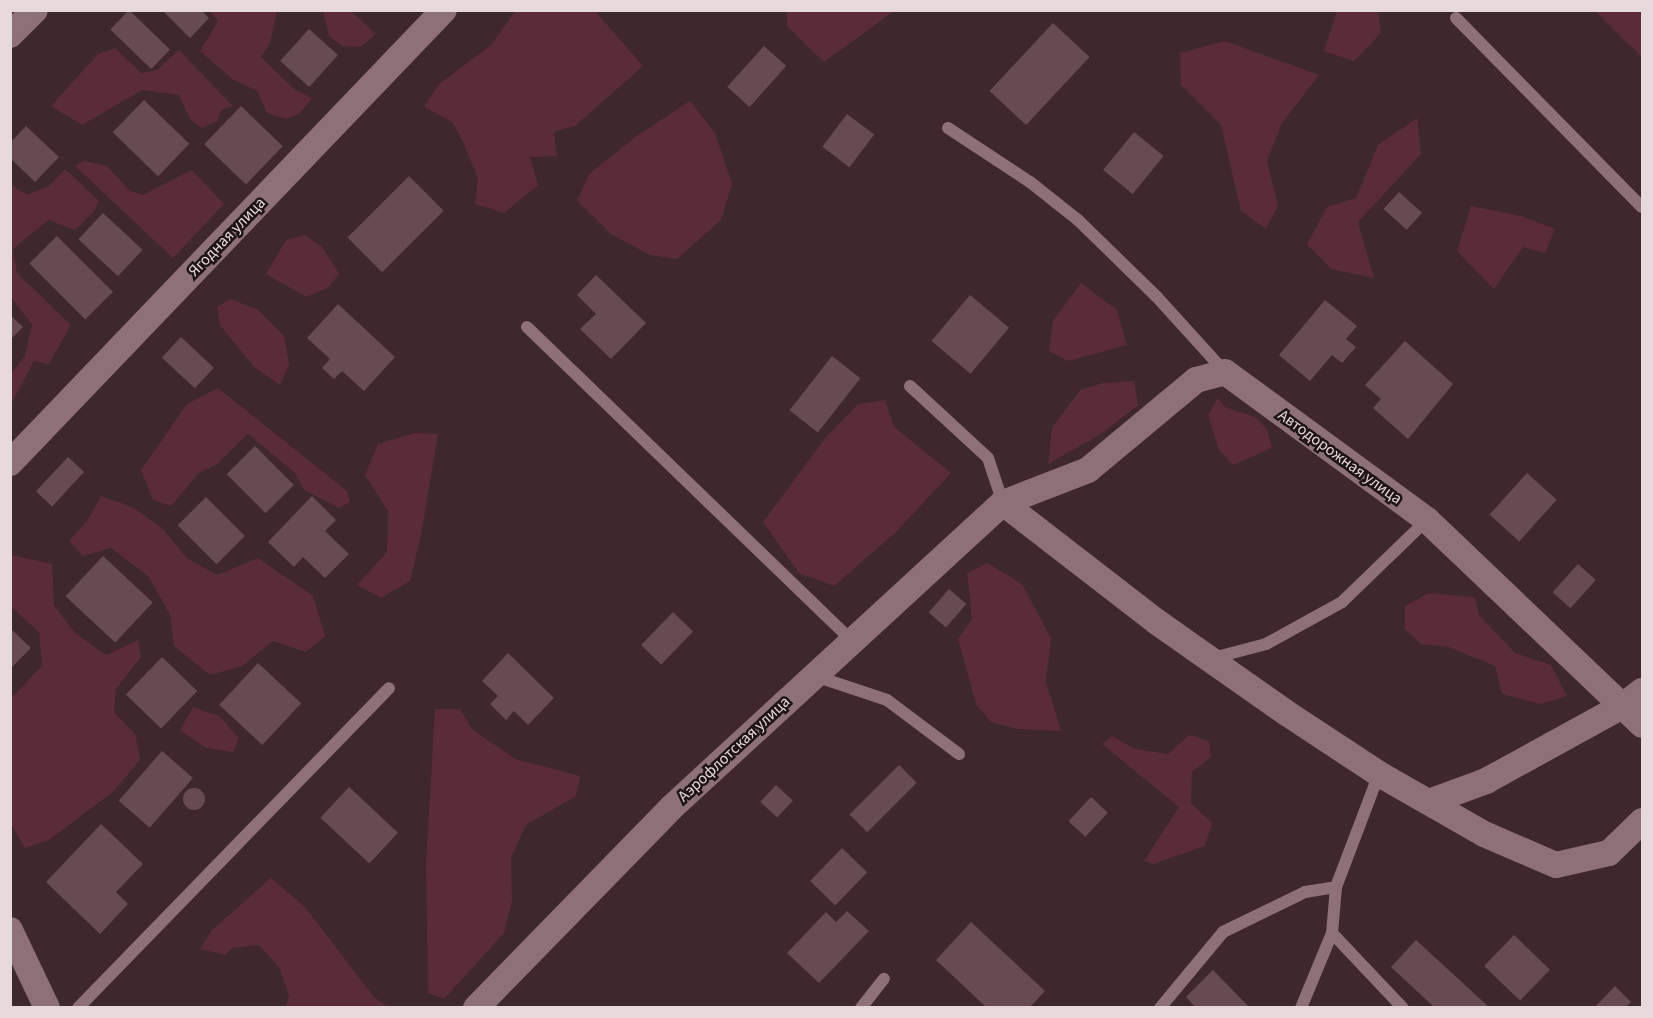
<!DOCTYPE html>
<html>
<head>
<meta charset="utf-8">
<style>
  body { margin:0 }
  #map { position:relative; width:1653px; height:1018px; overflow:hidden; background:#3e272d; font-family:"Source Sans 3",sans-serif }
  div>[style] { position:absolute }
  [style*='--x'] { left:calc(var(--x)*1px); top:calc(var(--y)*1px); width:calc(var(--w)*1px); rotate:calc(var(--a)*1deg) }
  .green>* { inset:0; background:#5a2c38 }
  .building>* { inset:0; background:#664c52; transform-origin:0 0 }
  .round { border-radius:50% }
  .lane>* { height:12px; margin:-6px; padding:0 6px; transform-origin:6px; border-radius:6px; background:#8d7177 }
  .street>* { height:26px; margin:-13px; padding:0 13px; transform-origin:13px; border-radius:13px; background:#8d7177 }
  span { translate:-50% -50%; white-space:nowrap; text-align:center; line-height:1.15; -webkit-text-stroke:5px #1e1416; paint-order:stroke }
  .street-label { font-size:16px; color:#e7d8db }
  .frame { position:absolute; inset:0; border:12px solid #e7d8db; pointer-events:none }
</style>
</head>
<body>
<div id="map">
  <div class="green">
    <div style="clip-path:polygon(210px 11px,277px 11px,270px 43px,261px 57px,294px 89px,312px 98px,299px 114px,286px 119px,267px 113px,257px 91px,232px 79px,200px 51px,218px 21px)"></div>
    <div style="clip-path:polygon(323px 11px,351px 11px,376px 34px,360px 47px,342px 46px,329px 36px)"></div>
    <div style="clip-path:polygon(515px 11px,595px 11px,643px 66px,575px 126px,554px 132px,557px 156px,530px 157px,538px 185px,504px 213px,475px 204px,478px 178px,463px 142px,452px 122px,424px 107px,438px 85px,491px 45px)"></div>
    <div style="clip-path:polygon(787px 11px,787px 10px,894px 11px,824px 62px,787px 26px)"></div>
    <div style="clip-path:polygon(1337px 11px,1378px 11px,1381px 33px,1354px 61px,1324px 51px)"></div>
    <div style="clip-path:polygon(1595px 11px,1642px 11px,1642px 57px,1622px 38px)"></div>
    <div style="clip-path:polygon(1225px 41px,1319px 75px,1282px 123px,1267px 161px,1278px 206px,1266px 229px,1241px 211px,1221px 125px,1181px 85px,1180px 53px)"></div>
    <div style="clip-path:polygon(115px 48px,141px 73px,157px 70px,179px 50px,233px 106px,222px 109px,217px 121px,202px 128px,190px 119px,179px 95px,142px 90px,82px 125px,51px 106px,98px 54px)"></div>
    <div style="clip-path:polygon(690px 101px,715px 133px,732px 184px,721px 220px,677px 259px,650px 255px,611px 234px,577px 201px,589px 174px,638px 135px)"></div>
    <div style="clip-path:polygon(1417px 118px,1421px 154px,1358px 222px,1374px 278px,1331px 269px,1307px 244px,1327px 207px,1356px 198px,1378px 145px)"></div>
    <div style="clip-path:polygon(84px 161px,107px 166px,130px 191px,143px 195px,192px 170px,224px 204px,173px 258px,75px 166px)"></div>
    <div style="clip-path:polygon(65px 169px,99px 201px,94px 211px,75px 230px,48px 220px,13px 249px,17px 273px,71px 325px,49px 364px,34px 361px,11px 404px,11px 374px,25px 356px,32px 325px,11px 297px,11px 185px,27px 195px,49px 186px)"></div>
    <div style="clip-path:polygon(1471px 206px,1521px 216px,1555px 229px,1545px 253px,1523px 247px,1494px 289px,1457px 251px)"></div>
    <div style="clip-path:polygon(305px 235px,323px 248px,339px 274px,328px 288px,306px 297px,266px 274px,286px 240px)"></div>
    <div style="clip-path:polygon(1081px 283px,1117px 310px,1127px 345px,1068px 361px,1049px 351px,1053px 321px)"></div>
    <div style="clip-path:polygon(230px 299px,257px 309px,284px 336px,289px 365px,280px 385px,254px 367px,220px 325px,217px 307px)"></div>
    <div style="clip-path:polygon(1134px 381px,1138px 405px,1104px 432px,1048px 464px,1052px 428px,1080px 390px,1103px 383px)"></div>
    <div style="clip-path:polygon(218px 388px,347px 491px,350px 502px,339px 508px,304px 490px,294px 472px,248px 434px,217px 464px,199px 473px,171px 506px,153px 500px,141px 470px,187px 404px)"></div>
    <div style="clip-path:polygon(1218px 398px,1225px 407px,1255px 417px,1267px 429px,1272px 448px,1233px 465px,1219px 450px,1208px 415px)"></div>
    <div style="clip-path:polygon(885px 400px,894px 427px,951px 473px,896px 532px,834px 586px,799px 573px,763px 522px,826px 437px,858px 404px)"></div>
    <div style="clip-path:polygon(415px 433px,438px 434px,421px 535px,410px 581px,381px 598px,357px 585px,387px 552px,388px 511px,365px 475px,378px 444px)"></div>
    <div style="clip-path:polygon(101px 496px,132px 507px,161px 527px,187px 558px,217px 575px,258px 558px,313px 596px,325px 636px,306px 652px,273px 641px,242px 666px,210px 675px,174px 646px,170px 615px,149px 577px,111px 548px,83px 556px,69px 541px,87px 521px)"></div>
    <div style="clip-path:polygon(11px 555px,52px 564px,54px 605px,74px 632px,106px 655px,138px 640px,141px 657px,116px 689px,114px 712px,135px 734px,140px 760px,114px 791px,49px 840px,25px 848px,11px 824px,11px 698px,42px 666px,39px 632px,11px 607px)"></div>
    <div style="clip-path:polygon(987px 563px,1022px 584px,1051px 638px,1046px 682px,1061px 731px,1017px 729px,991px 722px,976px 704px,958px 639px,972px 619px,967px 573px)"></div>
    <div style="clip-path:polygon(1429px 593px,1475px 597px,1479px 615px,1515px 653px,1551px 665px,1567px 696px,1541px 704px,1502px 694px,1495px 666px,1449px 647px,1421px 644px,1405px 629px,1405px 606px)"></div>
    <div style="clip-path:polygon(193px 707px,219px 716px,239px 738px,233px 752px,206px 748px,180px 730px)"></div>
    <div style="clip-path:polygon(435px 709px,460px 709px,472px 729px,515px 759px,580px 776px,576px 796px,526px 825px,511px 858px,512px 900px,504px 933px,444px 999px,428px 993px,426px 863px)"></div>
    <div style="clip-path:polygon(1189px 735px,1209px 741px,1211px 757px,1192px 772px,1191px 803px,1212px 823px,1205px 846px,1153px 864px,1144px 861px,1179px 807px,1102px 744px,1112px 736px,1135px 749px,1168px 754px)"></div>
    <div style="clip-path:polygon(271px 878px,305px 907px,374px 997px,388px 1007px,286px 1007px,289px 995px,279px 967px,259px 945px,232px 948px,225px 955px,200px 949px,212px 930px)"></div>
  </div>
  <div class="building">
    <div style="left:129px;top:10px;width:57px;height:27px;rotate:44deg"></div>
    <div style="clip-path:polygon(162px 10px,201px 10px,209px 18px,190px 38px)"></div>
    <div style="left:1053px;top:23px;width:50px;height:93px;rotate:43deg"></div>
    <div style="left:309px;top:29px;width:39px;height:43px;rotate:42deg"></div>
    <div style="left:764px;top:46px;width:30px;height:55px;rotate:42deg"></div>
    <div style="left:144px;top:100px;width:63px;height:45px;rotate:44deg"></div>
    <div style="left:241px;top:106px;width:58px;height:53px;rotate:44deg"></div>
    <div style="left:847px;top:114px;width:34px;height:41px;rotate:37deg"></div>
    <div style="clip-path:polygon(26px 126px,59px 157px,35px 182px,10px 158px,10px 143px)"></div>
    <div style="left:1134px;top:132px;width:38px;height:49px;rotate:39deg"></div>
    <div style="left:409px;top:176px;width:49px;height:87px;rotate:45deg"></div>
    <div style="left:1399px;top:192px;width:31px;height:23px;rotate:42deg"></div>
    <div style="left:103px;top:213px;width:54px;height:36px;rotate:43deg"></div>
    <div style="left:57px;top:236px;width:79px;height:39px;rotate:45deg"></div>
    <div style="clip-path:polygon(596px 275px,646px 323px,611px 359px,580px 329px,596px 314px,577px 295px)"></div>
    <div style="left:970px;top:295px;width:51px;height:60px;rotate:40deg"></div>
    <div style="clip-path:polygon(1325px 300px,1357px 326px,1346px 339px,1356px 347px,1342px 363px,1332px 355px,1310px 381px,1279px 355px)"></div>
    <div style="clip-path:polygon(338px 304px,395px 357px,364px 391px,342px 371px,334px 379px,322px 368px,330px 359px,307px 338px)"></div>
    <div style="clip-path:polygon(10px 315px,23px 327px,10px 340px)"></div>
    <div style="left:181px;top:337px;width:45px;height:28px;rotate:43deg"></div>
    <div style="clip-path:polygon(1405px 341px,1453px 384px,1408px 439px,1373px 408px,1381px 399px,1365px 385px)"></div>
    <div style="left:832px;top:356px;width:36px;height:69px;rotate:38deg"></div>
    <div style="left:255px;top:446px;width:55px;height:40px;rotate:45deg"></div>
    <div style="left:68px;top:457px;width:22px;height:47px;rotate:43deg"></div>
    <div style="left:1527px;top:473px;width:40px;height:56px;rotate:42deg"></div>
    <div style="clip-path:polygon(312px 496px,336px 520px,325px 531px,349px 554px,325px 578px,303px 557px,294px 567px,268px 542px)"></div>
    <div style="left:206px;top:497px;width:55px;height:40px;rotate:45deg"></div>
    <div style="left:103px;top:556px;width:68px;height:55px;rotate:43deg"></div>
    <div style="left:1578px;top:564px;width:24px;height:38px;rotate:42deg"></div>
    <div style="left:949px;top:589px;width:23px;height:31px;rotate:41deg"></div>
    <div style="left:673px;top:612px;width:28px;height:46px;rotate:44deg"></div>
    <div style="clip-path:polygon(10px 628px,31px 648px,10px 669px)"></div>
    <div style="clip-path:polygon(508px 653px,554px 698px,528px 725px,514px 711px,506px 720px,490px 704px,498px 696px,482px 681px)"></div>
    <div style="left:162px;top:657px;width:49px;height:52px;rotate:44deg"></div>
    <div style="left:258px;top:663px;width:59px;height:57px;rotate:43deg"></div>
    <div style="left:162px;top:751px;width:41px;height:66px;rotate:41deg"></div>
    <div style="left:899px;top:765px;width:25px;height:70px;rotate:45deg"></div>
    <div style="left:776px;top:785px;width:23px;height:23px;rotate:43deg"></div>
    <div style="left:349px;top:787px;width:67px;height:42px;rotate:43deg"></div>
    <div class="round" style="left:183px;top:788px;width:22px;height:22px"></div>
    <div style="left:1091px;top:797px;width:23px;height:33px;rotate:43deg"></div>
    <div style="clip-path:polygon(101px 824px,143px 864px,116px 892px,128px 904px,100px 934px,46px 882px)"></div>
    <div style="left:842px;top:848px;width:35px;height:46px;rotate:44deg"></div>
    <div style="clip-path:polygon(847px 911px,869px 931px,819px 983px,787px 953px,826px 912px,836px 922px)"></div>
    <div style="clip-path:polygon(971px 922px,1045px 991px,1029px 1008px,987px 1008px,936px 960px)"></div>
    <div style="left:1514px;top:935px;width:50px;height:43px;rotate:44deg"></div>
    <div style="clip-path:polygon(1416px 940px,1490px 1008px,1435px 1008px,1391px 967px)"></div>
    <div style="clip-path:polygon(1213px 970px,1250px 1008px,1196px 1008px,1186px 997px)"></div>
    <div style="clip-path:polygon(1615px 986px,1631px 1002px,1625px 1008px,1594px 1008px)"></div>
  </div>
  <div class="lane">
    <div style="--x:1456;--y:18;--w:265;--a:45.5"></div>
    <div style="--x:948;--y:128;--w:98;--a:33.4"></div>
    <div style="--x:1030;--y:182;--w:61;--a:38.4"></div>
    <div style="--x:1078;--y:220;--w:109;--a:44.3"></div>
    <div style="--x:1156;--y:296;--w:103;--a:47.8"></div>
    <div style="--x:527;--y:327;--w:452;--a:44"></div>
    <div style="--x:910;--y:386;--w:106;--a:42.7"></div>
    <div style="--x:988;--y:458;--w:47;--a:71.6"></div>
    <div style="--x:1213;--y:658;--w:55;--a:-14.8"></div>
    <div style="--x:1266;--y:644;--w:87;--a:-28.9"></div>
    <div style="--x:1342;--y:602;--w:118;--a:-44"></div>
    <div style="--x:815;--y:676;--w:76;--a:18.4"></div>
    <div style="--x:887;--y:700;--w:90;--a:36.9"></div>
    <div style="--x:1332;--y:933;--w:103;--a:46.6"></div>
    <div style="--x:78;--y:1008;--w:446;--a:-45.8"></div>
    <div style="--x:861;--y:1008;--w:37;--a:-52"></div>
    <div style="--x:1160;--y:1008;--w:99;--a:-50.3"></div>
    <div style="--x:1223;--y:932;--w:91;--a:-26"></div>
    <div style="--x:1305;--y:892;--w:31;--a:-9"></div>
    <div style="--x:1301;--y:1008;--w:81;--a:-67.5"></div>
    <div style="--x:1332;--y:933;--w:46;--a:-85"></div>
    <div style="--x:1336;--y:887;--w:121;--a:-69.2"></div>
  </div>
  <div class="street">
    <div style="--x:10;--y:35;--w:35;--a:-45"></div>
    <div style="--x:10;--y:463;--w:627;--a:-46.23"></div>
    <div style="--x:1003;--y:503;--w:195;--a:37.7"></div>
    <div style="--x:1157;--y:622;--w:156;--a:35.1"></div>
    <div style="--x:1285;--y:712;--w:113;--a:33.4"></div>
    <div style="--x:1379;--y:774;--w:121;--a:29.7"></div>
    <div style="--x:1484;--y:834;--w:78;--a:23.3"></div>
    <div style="--x:1556;--y:865;--w:54;--a:-12.8"></div>
    <div style="--x:1609;--y:853;--w:46;--a:-44.1"></div>
    <div style="--x:1429;--y:802;--w:61;--a:-20.2"></div>
    <div style="--x:1486;--y:781;--w:158;--a:-28.8"></div>
    <div style="--x:1624;--y:705;--w:23;--a:-38"></div>
    <div style="--x:10;--y:930;--w:86;--a:64.6"></div>
    <div style="--x:476;--y:1008;--w:281;--a:-45.7"></div>
    <div style="--x:672;--y:807;--w:449;--a:-42.6"></div>
    <div style="--x:1003;--y:503;--w:91;--a:-21.2"></div>
    <div style="--x:1088;--y:470;--w:141;--a:-39.8"></div>
    <div style="--x:1196;--y:380;--w:30;--a:-15"></div>
    <div style="--x:1225;--y:372;--w:250;--a:36.2"></div>
    <div style="--x:1427;--y:520;--w:297;--a:43.6"></div>
  </div>
  <div class="street-label">
    <span style="left:227px;top:237px;rotate:-46deg">Ягодная улица</span>
    <span style="left:1340px;top:457px;rotate:36deg">Автодорожная улица</span>
    <span style="left:734px;top:749px;rotate:-43deg">Аэрофлотская улица</span>
  </div>
  <div class="frame"></div>
</div>
</body>
</html>
